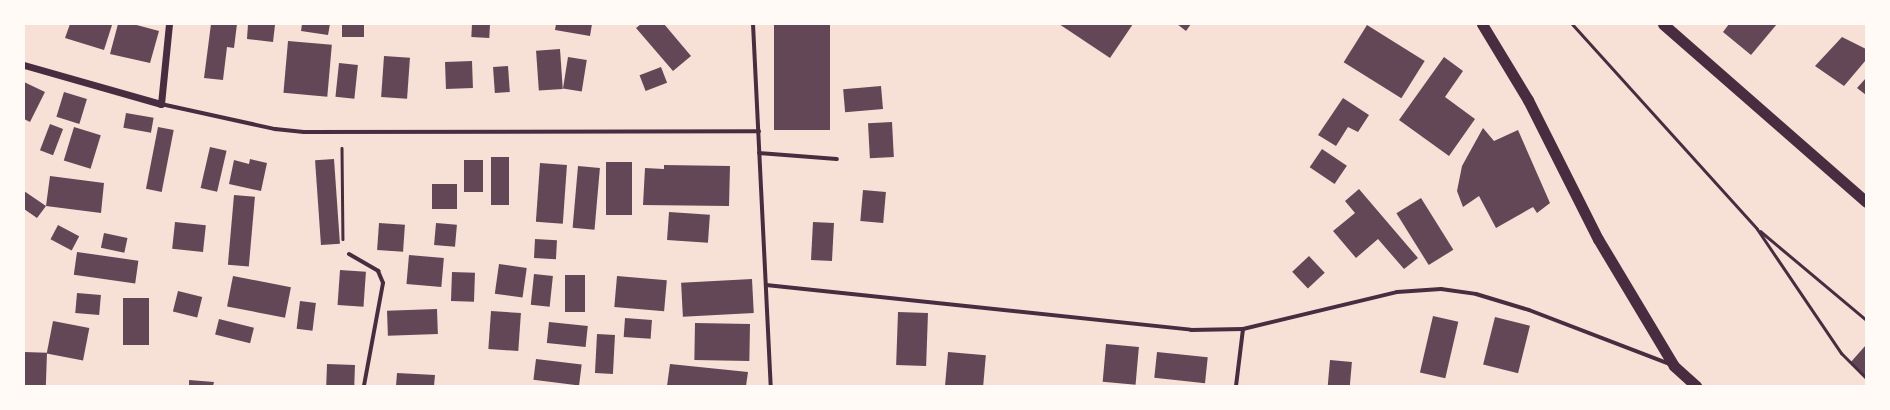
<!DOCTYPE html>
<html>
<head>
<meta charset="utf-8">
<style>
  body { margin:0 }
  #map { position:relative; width:1890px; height:410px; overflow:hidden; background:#f7e1d7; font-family:Cabin,sans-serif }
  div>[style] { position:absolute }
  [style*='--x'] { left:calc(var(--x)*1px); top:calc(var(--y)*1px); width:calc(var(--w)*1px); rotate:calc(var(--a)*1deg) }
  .building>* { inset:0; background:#644757; transform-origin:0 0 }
  .path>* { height:2.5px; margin:-1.25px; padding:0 1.25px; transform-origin:1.25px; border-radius:1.25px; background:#4a2c40 }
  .service>* { height:3px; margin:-1.5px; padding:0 1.5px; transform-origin:1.5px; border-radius:1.5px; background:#4a2c40 }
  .minor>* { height:4px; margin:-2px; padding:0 2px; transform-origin:2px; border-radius:2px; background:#4a2c40 }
  .tertiary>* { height:7px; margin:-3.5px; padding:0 3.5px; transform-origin:3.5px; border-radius:3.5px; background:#4a2c40 }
  .trunk>* { height:11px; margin:-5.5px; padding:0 5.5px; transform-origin:5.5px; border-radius:5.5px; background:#4a2c40 }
  span { translate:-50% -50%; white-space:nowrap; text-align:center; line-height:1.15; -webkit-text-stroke:4px #fffaf5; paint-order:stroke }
  .frame { position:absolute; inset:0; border:25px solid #fffaf5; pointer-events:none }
</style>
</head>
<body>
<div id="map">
  <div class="building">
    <div style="clip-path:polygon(70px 24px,112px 25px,104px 50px,65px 38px)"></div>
    <div style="clip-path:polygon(118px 24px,133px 24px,159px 31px,150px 63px,110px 54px)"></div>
    <div style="clip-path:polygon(211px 24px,237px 24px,234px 48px,227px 47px,223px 80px,204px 78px)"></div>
    <div style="clip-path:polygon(248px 24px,275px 25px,273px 42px,247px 39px)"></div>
    <div style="clip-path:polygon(302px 24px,330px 24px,328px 35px,301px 31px)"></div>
    <div style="left:342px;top:24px;width:22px;height:13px"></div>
    <div style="left:472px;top:24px;width:18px;height:13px;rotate:3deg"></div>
    <div style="clip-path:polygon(556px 24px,592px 24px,590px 36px,555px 30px)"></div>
    <div style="clip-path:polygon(641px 24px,664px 24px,691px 56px,673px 71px,636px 28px)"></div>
    <div style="left:774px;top:24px;width:56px;height:106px"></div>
    <div style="clip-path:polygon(1059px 24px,1133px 24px,1110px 58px)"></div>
    <div style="clip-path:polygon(1177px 24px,1191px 24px,1186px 31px)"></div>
    <div style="clip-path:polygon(1729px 24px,1777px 24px,1751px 55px,1723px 32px)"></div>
    <div style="left:1367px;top:25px;width:68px;height:44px;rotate:32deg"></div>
    <div style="clip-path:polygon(1842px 37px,1866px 49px,1866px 60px,1844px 86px,1815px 66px)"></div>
    <div style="left:288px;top:41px;width:44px;height:52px;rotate:5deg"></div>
    <div style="left:560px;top:49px;width:40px;height:24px;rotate:86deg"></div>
    <div style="left:384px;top:56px;width:26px;height:41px;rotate:4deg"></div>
    <div style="left:568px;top:57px;width:19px;height:32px;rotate:9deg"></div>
    <div style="clip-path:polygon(1444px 57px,1463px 71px,1445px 97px,1475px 119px,1449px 156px,1399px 120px)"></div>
    <div style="left:472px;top:61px;width:27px;height:27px;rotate:88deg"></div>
    <div style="left:339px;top:63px;width:19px;height:34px;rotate:6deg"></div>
    <div style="left:508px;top:66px;width:26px;height:15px;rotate:86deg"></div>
    <div style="left:661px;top:67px;width:17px;height:23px;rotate:69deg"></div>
    <div style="clip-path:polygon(1866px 78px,1866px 95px,1857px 88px)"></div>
    <div style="clip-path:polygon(24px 82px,45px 92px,30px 122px,24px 119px)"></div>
    <div style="left:881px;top:86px;width:23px;height:38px;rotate:85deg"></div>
    <div style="left:64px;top:92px;width:24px;height:26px;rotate:17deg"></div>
    <div style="clip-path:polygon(1343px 98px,1369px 115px,1358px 132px,1348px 127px,1336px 146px,1318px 135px)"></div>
    <div style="left:126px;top:113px;width:28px;height:15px;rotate:10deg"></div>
    <div style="left:892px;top:122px;width:35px;height:24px;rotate:87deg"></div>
    <div style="left:50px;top:124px;width:14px;height:28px;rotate:21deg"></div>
    <div style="left:74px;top:127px;width:28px;height:35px;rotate:17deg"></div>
    <div style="left:158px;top:127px;width:16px;height:63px;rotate:11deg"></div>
    <div style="clip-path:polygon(1483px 128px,1494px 141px,1518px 130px,1550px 203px,1537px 213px,1533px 207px,1496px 228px,1479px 196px,1463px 207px,1457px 191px,1462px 166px)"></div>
    <div style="left:210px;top:147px;width:17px;height:42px;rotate:13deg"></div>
    <div style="left:1322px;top:149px;width:30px;height:22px;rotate:34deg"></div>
    <div style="left:491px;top:157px;width:18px;height:48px"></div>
    <div style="clip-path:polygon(250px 159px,267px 163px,261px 191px,229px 184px,234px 160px,249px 164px)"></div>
    <div style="left:334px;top:159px;width:85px;height:19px;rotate:86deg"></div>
    <div style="left:483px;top:160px;width:32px;height:19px;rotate:90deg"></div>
    <div style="left:606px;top:162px;width:26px;height:53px"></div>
    <div style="left:540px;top:163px;width:27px;height:59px;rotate:4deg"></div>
    <div style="clip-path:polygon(664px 165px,730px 166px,729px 206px,643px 205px,645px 168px,664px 169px)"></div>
    <div style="left:578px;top:166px;width:22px;height:62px;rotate:5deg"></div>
    <div style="clip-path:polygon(50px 176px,104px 183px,101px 213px,46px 206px,37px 218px,24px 209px,24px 191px,46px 206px)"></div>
    <div style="left:432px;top:184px;width:25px;height:25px"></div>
    <div style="clip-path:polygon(1359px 189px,1418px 258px,1404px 269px,1378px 239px,1356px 258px,1333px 231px,1355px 213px,1345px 201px)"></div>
    <div style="left:863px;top:190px;width:23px;height:31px;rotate:5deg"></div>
    <div style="left:234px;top:195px;width:21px;height:70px;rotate:5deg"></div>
    <div style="left:1421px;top:198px;width:61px;height:29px;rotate:58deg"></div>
    <div style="left:669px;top:212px;width:41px;height:28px;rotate:4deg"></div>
    <div style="left:175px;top:222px;width:31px;height:27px;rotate:6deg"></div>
    <div style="left:813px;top:222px;width:21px;height:38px;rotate:3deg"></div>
    <div style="left:379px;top:223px;width:26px;height:27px;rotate:4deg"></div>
    <div style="left:436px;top:223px;width:21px;height:22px;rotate:5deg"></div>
    <div style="left:58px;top:225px;width:24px;height:16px;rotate:28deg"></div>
    <div style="left:104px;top:233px;width:24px;height:15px;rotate:12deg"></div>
    <div style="left:535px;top:239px;width:22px;height:19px;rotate:3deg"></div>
    <div style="left:77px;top:252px;width:62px;height:23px;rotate:8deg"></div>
    <div style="left:409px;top:255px;width:35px;height:29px;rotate:5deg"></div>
    <div style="left:1309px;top:256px;width:23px;height:23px;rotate:47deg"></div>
    <div style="left:499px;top:264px;width:28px;height:30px;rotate:8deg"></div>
    <div style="left:340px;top:270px;width:26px;height:35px;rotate:4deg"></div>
    <div style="left:452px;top:272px;width:23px;height:29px;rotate:2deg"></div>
    <div style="left:534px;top:274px;width:19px;height:31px;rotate:6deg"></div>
    <div style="left:565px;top:275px;width:20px;height:37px"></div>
    <div style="left:233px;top:276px;width:59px;height:31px;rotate:11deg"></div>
    <div style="left:617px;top:276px;width:50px;height:31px;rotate:5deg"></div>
    <div style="left:752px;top:279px;width:34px;height:71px;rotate:87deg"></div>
    <div style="left:178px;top:291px;width:25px;height:21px;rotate:14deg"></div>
    <div style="left:77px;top:293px;width:24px;height:20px;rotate:5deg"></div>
    <div style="left:123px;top:298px;width:26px;height:47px"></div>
    <div style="left:300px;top:301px;width:16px;height:28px;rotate:7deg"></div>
    <div style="left:437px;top:309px;width:25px;height:50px;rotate:88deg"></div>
    <div style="left:491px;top:311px;width:30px;height:38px;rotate:4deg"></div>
    <div style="left:898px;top:312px;width:30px;height:53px;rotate:2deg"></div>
    <div style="left:1433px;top:316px;width:26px;height:58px;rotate:13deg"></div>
    <div style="left:1495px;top:317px;width:36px;height:49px;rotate:14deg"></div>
    <div style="left:625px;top:318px;width:27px;height:19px;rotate:4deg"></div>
    <div style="left:219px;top:319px;width:36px;height:16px;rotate:14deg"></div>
    <div style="left:53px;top:321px;width:37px;height:33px;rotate:11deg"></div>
    <div style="left:549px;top:322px;width:39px;height:21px;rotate:6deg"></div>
    <div style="left:695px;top:323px;width:55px;height:37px;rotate:1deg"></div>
    <div style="left:597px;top:334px;width:18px;height:39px;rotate:3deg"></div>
    <div style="left:1106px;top:344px;width:33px;height:38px;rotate:5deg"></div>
    <div style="clip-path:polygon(1866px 345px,1866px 377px,1850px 363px)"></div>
    <div style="left:24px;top:352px;width:23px;height:34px;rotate:2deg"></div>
    <div style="left:948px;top:352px;width:38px;height:34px;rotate:5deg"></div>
    <div style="left:1157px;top:352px;width:51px;height:26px;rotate:6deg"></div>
    <div style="left:536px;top:359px;width:46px;height:21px;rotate:7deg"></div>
    <div style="left:1330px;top:360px;width:22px;height:26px;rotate:5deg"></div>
    <div style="left:327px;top:364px;width:28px;height:22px;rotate:2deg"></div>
    <div style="clip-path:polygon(670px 364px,748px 372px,746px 386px,667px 386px)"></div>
    <div style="clip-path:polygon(397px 373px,435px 375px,434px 386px,396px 386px)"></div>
    <div style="clip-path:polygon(189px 380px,214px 382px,213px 386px,189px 386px)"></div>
  </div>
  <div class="path">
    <div style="--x:342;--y:148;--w:91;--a:89.4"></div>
  </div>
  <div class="service">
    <div style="--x:1572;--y:24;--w:276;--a:47.9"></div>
    <div style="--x:1757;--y:229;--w:150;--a:55.9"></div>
    <div style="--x:1841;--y:353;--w:35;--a:45"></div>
    <div style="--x:1760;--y:231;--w:138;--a:40"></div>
  </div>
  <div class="minor">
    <div style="--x:753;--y:24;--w:362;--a:87.2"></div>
    <div style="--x:161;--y:104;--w:117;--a:12.4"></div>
    <div style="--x:275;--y:129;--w:29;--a:6"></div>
    <div style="--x:304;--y:132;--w:455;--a:-0.1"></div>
    <div style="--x:759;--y:153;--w:78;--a:4.4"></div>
    <div style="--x:349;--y:254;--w:34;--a:30"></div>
    <div style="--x:378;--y:271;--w:13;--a:67"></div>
    <div style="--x:383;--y:283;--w:105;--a:100.5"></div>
    <div style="--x:766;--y:285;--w:427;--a:6"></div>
    <div style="--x:1191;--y:330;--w:52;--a:-1.1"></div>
    <div style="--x:1243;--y:329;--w:158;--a:-13.5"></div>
    <div style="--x:1397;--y:292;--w:44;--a:-3.9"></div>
    <div style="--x:1441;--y:289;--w:35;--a:8"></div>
    <div style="--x:1476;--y:294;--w:55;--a:16.8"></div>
    <div style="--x:1529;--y:310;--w:151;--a:21"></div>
    <div style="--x:1236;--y:386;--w:57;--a:-83"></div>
  </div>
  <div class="tertiary">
    <div style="--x:24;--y:65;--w:142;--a:15.9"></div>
    <div style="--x:161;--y:104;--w:80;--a:-84.3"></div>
  </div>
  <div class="trunk">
    <div style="--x:1482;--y:24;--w:89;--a:58.8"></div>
    <div style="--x:1528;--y:100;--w:156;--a:63.3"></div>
    <div style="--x:1598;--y:239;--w:148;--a:59.1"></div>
    <div style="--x:1674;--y:366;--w:30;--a:42"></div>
    <div style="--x:1663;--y:24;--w:270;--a:41.2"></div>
  </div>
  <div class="frame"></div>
</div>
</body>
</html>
